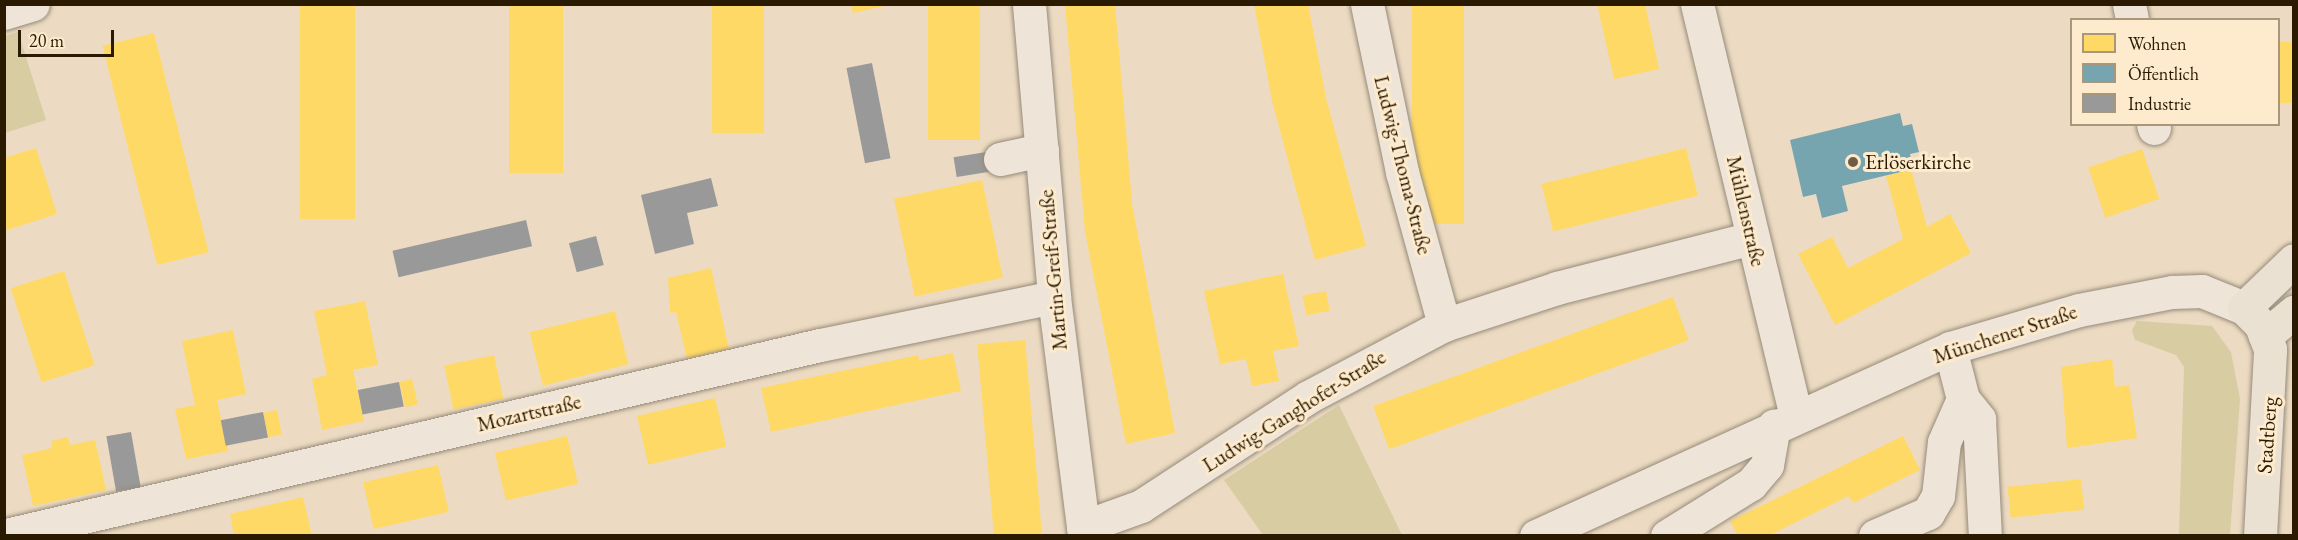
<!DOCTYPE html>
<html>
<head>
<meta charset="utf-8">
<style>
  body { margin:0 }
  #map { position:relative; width:2298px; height:540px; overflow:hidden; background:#ecdbc2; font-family:"EB Garamond",serif }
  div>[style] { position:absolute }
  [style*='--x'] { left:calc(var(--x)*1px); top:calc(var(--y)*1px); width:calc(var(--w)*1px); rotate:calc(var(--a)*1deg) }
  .green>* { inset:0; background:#d7cca2 }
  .homes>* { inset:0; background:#ffd966; transform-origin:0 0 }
  .public>* { inset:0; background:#76a5af }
  .industry>* { inset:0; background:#999; transform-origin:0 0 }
  .roads { filter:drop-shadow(0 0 2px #968a79) drop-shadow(0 0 2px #968a79) }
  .minor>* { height:33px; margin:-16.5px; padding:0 16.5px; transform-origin:16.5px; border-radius:16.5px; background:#eee5d8 }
  .major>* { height:33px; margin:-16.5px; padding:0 16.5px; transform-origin:16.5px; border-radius:16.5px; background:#eae1d2 }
  .dots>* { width:16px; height:16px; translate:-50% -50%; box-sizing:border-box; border:3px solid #feeacc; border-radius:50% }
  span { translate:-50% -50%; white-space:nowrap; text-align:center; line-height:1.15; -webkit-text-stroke:6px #feeacc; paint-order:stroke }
  .poi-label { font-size:21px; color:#2a1a01 }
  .left { translate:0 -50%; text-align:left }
  .street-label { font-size:21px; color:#2a1a01 }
  .frame { position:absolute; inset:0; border:6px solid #2a1a01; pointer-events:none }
  .legend { position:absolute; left:2070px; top:18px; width:210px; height:108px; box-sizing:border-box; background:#feeacc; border:2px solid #a9977b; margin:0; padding:8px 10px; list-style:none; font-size:18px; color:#2a1a01 }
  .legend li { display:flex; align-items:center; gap:12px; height:30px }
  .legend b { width:30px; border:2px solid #a9977b }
  .scale { position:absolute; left:18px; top:30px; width:96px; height:27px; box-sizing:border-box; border:3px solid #2a1a01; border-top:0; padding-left:8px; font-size:18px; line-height:21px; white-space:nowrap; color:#2a1a01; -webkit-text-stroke:4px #feeacc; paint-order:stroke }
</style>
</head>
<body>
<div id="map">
  <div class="green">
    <div style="clip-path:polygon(18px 32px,46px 120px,5px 133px,5px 36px)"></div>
    <div style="clip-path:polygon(2137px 321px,2212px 326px,2231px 352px,2240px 399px,2230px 535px,2179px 535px,2184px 367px,2176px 355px,2135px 340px,2132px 330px)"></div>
    <div style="clip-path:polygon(1339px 405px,1402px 535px,1263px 535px,1224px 480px)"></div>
  </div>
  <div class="homes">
    <div style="left:300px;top:4px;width:55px;height:215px"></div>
    <div style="left:509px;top:4px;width:54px;height:169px"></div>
    <div style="left:712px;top:4px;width:52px;height:129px"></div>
    <div style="clip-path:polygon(851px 4px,889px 4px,889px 5px,853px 13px)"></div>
    <div style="left:928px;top:4px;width:52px;height:136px"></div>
    <div style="clip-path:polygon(1065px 4px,1115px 4px,1132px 203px,1175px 433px,1126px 444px,1085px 232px)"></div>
    <div style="clip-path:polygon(1254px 4px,1308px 4px,1326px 98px,1366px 246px,1315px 260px,1272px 101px)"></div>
    <div style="left:1412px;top:4px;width:52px;height:220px"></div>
    <div style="clip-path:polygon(1597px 4px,1645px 4px,1659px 69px,1614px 79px)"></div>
    <div style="left:154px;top:33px;width:226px;height:53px;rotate:76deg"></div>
    <div style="left:2294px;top:42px;width:61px;height:16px;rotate:90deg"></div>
    <div style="clip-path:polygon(36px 148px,57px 214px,4px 231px,4px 158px)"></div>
    <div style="left:1686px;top:148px;width:49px;height:149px;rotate:76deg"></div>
    <div style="left:2142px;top:149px;width:53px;height:57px;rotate:71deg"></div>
    <div style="clip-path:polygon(1911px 169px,1927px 227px,1950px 214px,1971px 253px,1835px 325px,1798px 254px,1832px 237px,1848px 268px,1903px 239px,1886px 176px)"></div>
    <div style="left:982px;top:180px;width:100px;height:90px;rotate:78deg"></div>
    <div style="clip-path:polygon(711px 268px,729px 349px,687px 359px,676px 312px,670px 313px,668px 278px)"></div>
    <div style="left:64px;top:271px;width:99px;height:56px;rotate:72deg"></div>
    <div style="clip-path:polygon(1283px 274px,1299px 346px,1273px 351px,1279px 381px,1252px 386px,1246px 359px,1220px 364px,1204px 291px)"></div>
    <div style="left:1326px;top:291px;width:20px;height:24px;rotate:79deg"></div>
    <div style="left:1673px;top:297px;width:46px;height:319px;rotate:70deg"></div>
    <div style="clip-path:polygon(365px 301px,378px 365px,353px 370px,364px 421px,322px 430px,312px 379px,327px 375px,314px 311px)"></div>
    <div style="left:615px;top:311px;width:55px;height:88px;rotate:76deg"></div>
    <div style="clip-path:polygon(233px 330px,246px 394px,217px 400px,228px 451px,186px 459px,175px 409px,195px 405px,182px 341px)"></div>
    <div style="left:1025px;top:340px;width:197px;height:48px;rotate:85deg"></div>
    <div style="clip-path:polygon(953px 353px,961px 391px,771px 432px,761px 388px,918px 355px,919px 360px)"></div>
    <div style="left:494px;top:355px;width:45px;height:51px;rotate:78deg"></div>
    <div style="clip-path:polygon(2112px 359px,2115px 387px,2129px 385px,2137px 438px,2067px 448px,2061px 367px)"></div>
    <div style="left:412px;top:379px;width:26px;height:13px;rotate:77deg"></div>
    <div style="left:715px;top:398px;width:50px;height:80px;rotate:77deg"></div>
    <div style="left:277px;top:410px;width:25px;height:14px;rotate:79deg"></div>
    <div style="left:567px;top:436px;width:49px;height:74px;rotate:77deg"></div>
    <div style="clip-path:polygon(1903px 436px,1920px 470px,1853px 503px,1849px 496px,1768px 536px,1738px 536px,1730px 521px)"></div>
    <div style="clip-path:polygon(68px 437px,70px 445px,95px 440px,106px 490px,33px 506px,22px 455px,52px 448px,51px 441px)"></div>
    <div style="left:438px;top:465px;width:48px;height:77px;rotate:77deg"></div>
    <div style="left:2081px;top:479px;width:31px;height:74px;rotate:84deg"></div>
    <div style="clip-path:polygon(303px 497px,312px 536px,234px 536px,230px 514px)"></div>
  </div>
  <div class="public">
    <div style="clip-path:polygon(1900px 113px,1903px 126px,1912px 124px,1919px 152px,1910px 154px,1913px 169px,1842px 186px,1848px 211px,1822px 218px,1816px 194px,1803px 197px,1790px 140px)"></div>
  </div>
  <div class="industry">
    <div style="left:872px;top:63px;width:97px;height:26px;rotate:79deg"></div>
    <div style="left:999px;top:150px;width:20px;height:46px;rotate:81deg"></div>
    <div style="clip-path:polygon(711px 178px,718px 206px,687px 213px,694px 244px,655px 254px,641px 195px)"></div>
    <div style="left:526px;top:220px;width:27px;height:137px;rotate:77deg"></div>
    <div style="left:596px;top:236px;width:30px;height:28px;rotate:75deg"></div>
    <div style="left:399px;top:382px;width:25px;height:42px;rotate:79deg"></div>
    <div style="left:263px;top:412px;width:26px;height:43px;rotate:79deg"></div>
    <div style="left:131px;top:432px;width:56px;height:25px;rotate:80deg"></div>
  </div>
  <div class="roads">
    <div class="minor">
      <div style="--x:1029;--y:4;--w:294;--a:85.1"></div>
      <div style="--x:1054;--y:297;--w:241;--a:82.8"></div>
      <div style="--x:1367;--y:4;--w:172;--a:78.2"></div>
      <div style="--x:1402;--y:172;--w:159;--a:74.6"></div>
      <div style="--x:1697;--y:4;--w:424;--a:76.5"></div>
      <div style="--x:2129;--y:4;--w:16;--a:79"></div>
      <div style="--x:4;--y:13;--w:30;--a:-17"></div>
      <div style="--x:2153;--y:124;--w:4;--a:76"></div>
      <div style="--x:1000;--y:159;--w:43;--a:-12.1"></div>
      <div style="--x:1950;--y:348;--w:53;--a:75.7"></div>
      <div style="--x:1963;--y:399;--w:26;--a:51"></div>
      <div style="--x:1979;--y:419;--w:117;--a:87.1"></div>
      <div style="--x:1083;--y:527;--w:62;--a:-19.9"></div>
      <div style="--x:1141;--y:506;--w:199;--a:-33.1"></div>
      <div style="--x:1308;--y:397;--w:154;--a:-27.9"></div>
      <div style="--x:1444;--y:325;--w:119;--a:-18.1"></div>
      <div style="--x:1557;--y:288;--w:201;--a:-14.4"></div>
      <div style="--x:6;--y:535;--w:836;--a:-13.14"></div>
      <div style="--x:820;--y:345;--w:239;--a:-11.6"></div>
      <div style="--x:1536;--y:536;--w:455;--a:-24.4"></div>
      <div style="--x:1950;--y:348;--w:134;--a:-16.4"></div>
      <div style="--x:2079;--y:310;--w:95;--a:-11"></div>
      <div style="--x:2172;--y:292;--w:30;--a:-2"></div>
      <div style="--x:2202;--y:291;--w:45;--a:22"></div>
      <div style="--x:1667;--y:536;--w:99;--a:-31.8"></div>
      <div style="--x:1751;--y:484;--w:25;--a:-50"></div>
      <div style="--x:1767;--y:465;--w:40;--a:-80"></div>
      <div style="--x:1875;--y:536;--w:58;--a:-23.5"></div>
      <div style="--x:1928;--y:513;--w:20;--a:-60"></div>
      <div style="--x:1938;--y:496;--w:54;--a:-83.7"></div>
      <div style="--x:1944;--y:442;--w:47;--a:-66.2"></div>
    </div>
    <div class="major">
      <div style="--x:2265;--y:336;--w:38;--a:-40"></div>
      <div style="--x:2260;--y:536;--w:187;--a:-86.9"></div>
      <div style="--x:2270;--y:349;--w:26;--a:-111"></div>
      <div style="--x:2261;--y:325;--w:24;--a:-135"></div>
      <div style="--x:2244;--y:308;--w:69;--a:-43.8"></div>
    </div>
  </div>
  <div class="dots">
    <div style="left:1853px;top:162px;background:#6e5e45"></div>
  </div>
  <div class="poi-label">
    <span class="left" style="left:1865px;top:162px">Erlöserkirche</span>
  </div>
  <div class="street-label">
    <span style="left:1403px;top:165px;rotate:76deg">Ludwig-Thoma-Straße</span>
    <span style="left:1746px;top:211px;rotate:77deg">Mühlenstraße</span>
    <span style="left:1053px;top:270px;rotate:-95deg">Martin-Greif-Straße</span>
    <span style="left:2005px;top:334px;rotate:-18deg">Münchener Straße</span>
    <span style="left:1294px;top:411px;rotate:-32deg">Ludwig-Ganghofer-Straße</span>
    <span style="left:529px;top:413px;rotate:-13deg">Mozartstraße</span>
    <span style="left:2267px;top:435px;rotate:-86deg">Stadtberg</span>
  </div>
  <div class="frame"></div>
  <ul class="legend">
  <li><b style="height:16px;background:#ffd966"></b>Wohnen</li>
  <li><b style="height:16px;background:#76a5af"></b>Öffentlich</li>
  <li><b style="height:16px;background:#999"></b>Industrie</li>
  </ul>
  <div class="scale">20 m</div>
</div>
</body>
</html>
